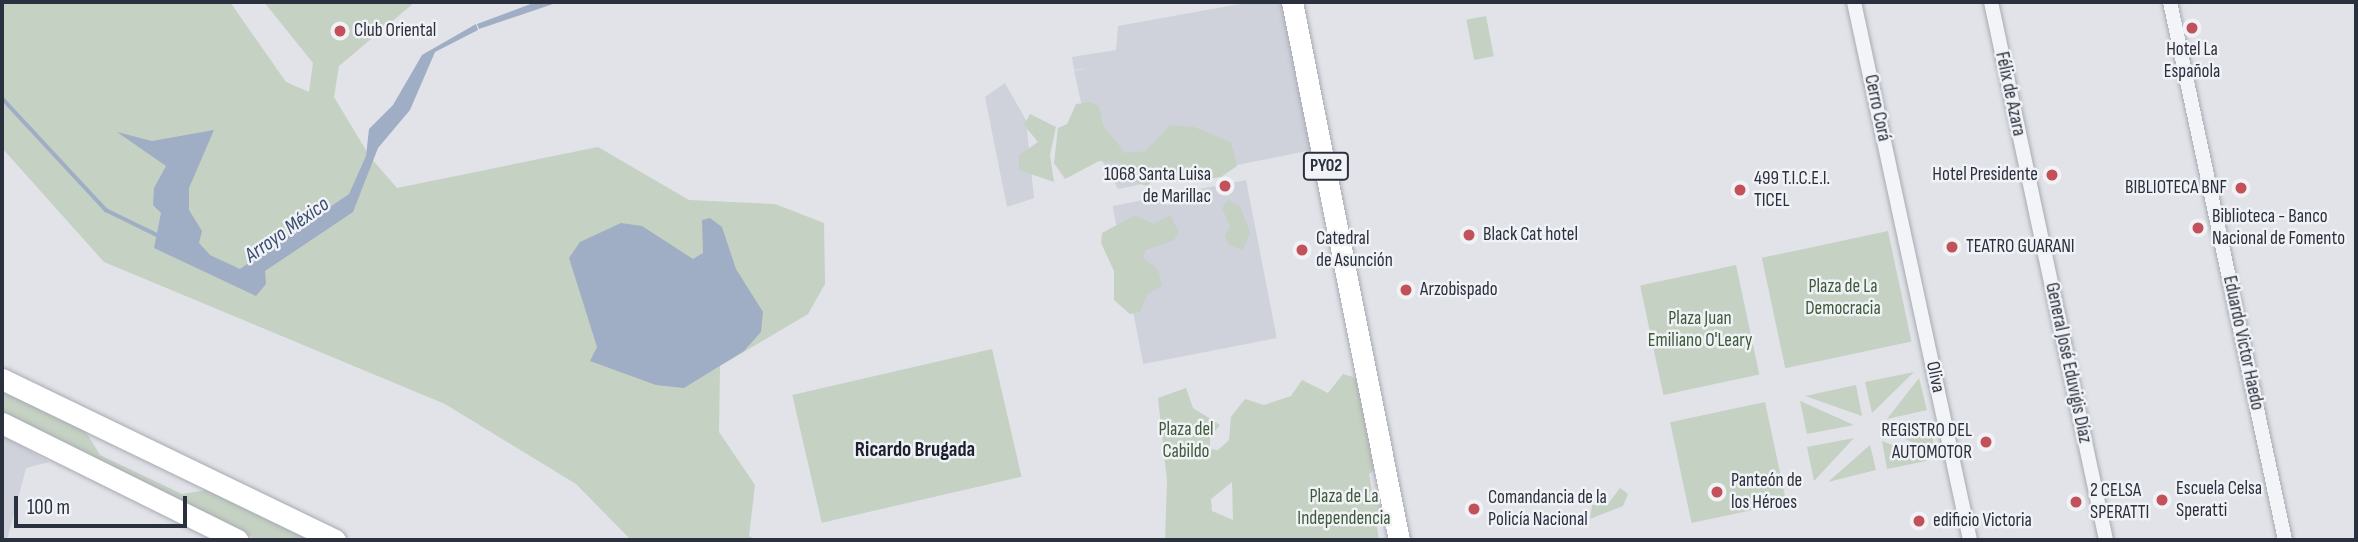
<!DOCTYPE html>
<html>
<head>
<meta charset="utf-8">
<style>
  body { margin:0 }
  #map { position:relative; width:2358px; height:542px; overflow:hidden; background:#e1e3e8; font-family:"Sofia Sans Condensed",sans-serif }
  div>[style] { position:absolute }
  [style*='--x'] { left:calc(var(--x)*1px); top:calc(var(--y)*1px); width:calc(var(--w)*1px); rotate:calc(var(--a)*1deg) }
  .built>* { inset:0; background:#cfd2da; transform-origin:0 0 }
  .green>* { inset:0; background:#c5d1c3; transform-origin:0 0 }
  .water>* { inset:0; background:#9faec5 }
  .stream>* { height:3.5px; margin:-1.75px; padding:0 1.75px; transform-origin:1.75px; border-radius:1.75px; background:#9faec5 }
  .roads { filter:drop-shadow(0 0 2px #a7aab2) drop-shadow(0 0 2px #a7aab2) }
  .minor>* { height:14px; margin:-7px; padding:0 7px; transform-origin:7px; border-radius:7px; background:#f3f4f7 }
  .highway>* { height:21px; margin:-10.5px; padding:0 10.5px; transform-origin:10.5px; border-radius:10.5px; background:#fff }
  .dots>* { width:19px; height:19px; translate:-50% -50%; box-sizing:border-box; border:4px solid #f0f2f6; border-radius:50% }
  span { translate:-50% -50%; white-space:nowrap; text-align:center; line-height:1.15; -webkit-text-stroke:5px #f0f2f6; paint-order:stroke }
  .shield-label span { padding:2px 5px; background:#f0f2f6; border:2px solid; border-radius:5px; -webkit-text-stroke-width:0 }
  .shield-label { font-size:18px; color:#2b303e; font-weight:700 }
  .poi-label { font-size:19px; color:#2b303e }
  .left { translate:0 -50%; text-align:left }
  .right { translate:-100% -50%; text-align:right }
  .street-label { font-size:19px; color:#2b303e }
  .park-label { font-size:19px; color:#3d5939 }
  .water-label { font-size:21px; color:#384c6f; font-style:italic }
  .neighbourhood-label { font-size:21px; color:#1d212f; font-weight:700 }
  .frame { position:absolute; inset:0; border:4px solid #2b303e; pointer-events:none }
  .scale { position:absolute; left:14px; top:496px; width:173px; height:32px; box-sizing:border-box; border:4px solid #2b303e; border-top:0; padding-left:9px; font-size:21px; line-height:24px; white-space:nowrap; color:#2b303e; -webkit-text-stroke:5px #f0f2f6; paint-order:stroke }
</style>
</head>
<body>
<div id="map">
  <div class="built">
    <div style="clip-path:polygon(1251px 2px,1284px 2px,1312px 150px,1118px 189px,1089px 137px,1074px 71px,1089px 68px,1074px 70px,1072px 57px,1116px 50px,1118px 26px)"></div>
    <div style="clip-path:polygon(1005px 83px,1026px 120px,1034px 198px,1007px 207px,985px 97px)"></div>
    <div style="left:1246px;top:180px;width:161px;height:136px;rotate:79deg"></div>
    <div style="clip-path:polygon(2px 435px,49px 462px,26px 468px,7px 540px,2px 540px)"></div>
  </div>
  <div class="green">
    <div style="clip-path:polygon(2px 2px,230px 2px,286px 82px,309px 92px,313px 63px,264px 2px,415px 2px,339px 66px,334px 97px,370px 157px,397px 188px,598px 147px,689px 200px,775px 204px,824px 223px,825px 284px,808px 314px,720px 366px,719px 432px,755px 485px,749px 536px,756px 540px,631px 540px,576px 484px,445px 404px,104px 262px,2px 148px)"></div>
    <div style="left:1486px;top:16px;width:41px;height:20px;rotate:79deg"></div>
    <div style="clip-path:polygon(1090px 102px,1099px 106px,1103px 125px,1125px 153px,1146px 151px,1170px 125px,1194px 127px,1231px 142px,1237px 166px,1221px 177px,1188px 182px,1156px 178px,1147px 186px,1131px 181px,1121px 163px,1099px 161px,1065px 179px,1054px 163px,1058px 128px,1067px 124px,1076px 104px)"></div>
    <div style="clip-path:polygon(1030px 114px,1056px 127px,1050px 155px,1054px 182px,1019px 170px,1019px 155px,1038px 142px,1024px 125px)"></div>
    <div style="clip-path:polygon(1228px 200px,1240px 206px,1250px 233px,1243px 250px,1229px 245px,1225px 236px,1230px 226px,1222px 208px)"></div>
    <div style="clip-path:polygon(1135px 215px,1153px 224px,1170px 215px,1179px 232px,1174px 240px,1146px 250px,1143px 258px,1158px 269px,1162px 285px,1147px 295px,1140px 312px,1130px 314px,1114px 300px,1114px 271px,1101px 243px,1102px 233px)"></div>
    <div style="left:1888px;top:231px;width:113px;height:129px;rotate:78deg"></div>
    <div style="left:1736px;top:265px;width:112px;height:98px;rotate:78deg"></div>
    <div style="left:992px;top:349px;width:131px;height:205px;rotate:77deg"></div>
    <div style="clip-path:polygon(1914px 372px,1872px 413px,1865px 382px)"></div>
    <div style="clip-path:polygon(evenodd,1343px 374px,1356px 378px,1379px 466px,1369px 474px,1373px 497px,1383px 509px,1376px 519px,1379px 540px,1165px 540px,1167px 481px,1158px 398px,1186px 388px,1193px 408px,1220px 425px,1210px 437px,1210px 449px,1218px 450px,1229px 440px,1231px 417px,1245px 399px,1264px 405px,1291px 396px,1302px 380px,1328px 393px,1343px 374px,1232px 482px,1233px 520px,1212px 511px,1211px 499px,1232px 482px)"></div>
    <div style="clip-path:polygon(1919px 378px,1927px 410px,1887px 419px)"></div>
    <div style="clip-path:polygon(1856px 385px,1862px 416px,1805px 396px)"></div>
    <div style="clip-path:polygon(2px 388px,86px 432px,100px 455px,182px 494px,206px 490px,309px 540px,258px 540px,55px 445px,2px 417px)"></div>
    <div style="clip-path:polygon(1800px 401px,1854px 425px,1807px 434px)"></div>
    <div style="left:1765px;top:402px;width:103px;height:97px;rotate:78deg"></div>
    <div style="clip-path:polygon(1929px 422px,1936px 454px,1889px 431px)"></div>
    <div style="clip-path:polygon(1854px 438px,1814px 481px,1807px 447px)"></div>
    <div style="clip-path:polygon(1882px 441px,1931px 460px,1887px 469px)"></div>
    <div style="clip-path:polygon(1870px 445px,1876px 470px,1828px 482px)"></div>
    <div style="clip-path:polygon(1620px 488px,1628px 494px,1623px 506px,1590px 519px,1592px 505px,1608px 504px)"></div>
  </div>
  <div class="water">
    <div style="clip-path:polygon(536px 2px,559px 2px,479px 29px,477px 24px)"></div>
    <div style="clip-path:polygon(476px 24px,478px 30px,435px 52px,410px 110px,378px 148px,353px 212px,265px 271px,266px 284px,256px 296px,154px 248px,161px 213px,153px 205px,154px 188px,166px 166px,117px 132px,152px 141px,214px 130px,189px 188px,189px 210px,202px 231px,199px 243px,210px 255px,240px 269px,349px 194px,366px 156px,369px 129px,393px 105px,422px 55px)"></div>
    <div style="clip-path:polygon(710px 218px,722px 227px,736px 269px,763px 312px,761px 332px,744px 351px,684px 388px,656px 385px,590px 361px,597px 347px,569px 258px,580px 242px,621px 223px,642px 226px,693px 259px,703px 253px,702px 220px)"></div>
  </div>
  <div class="stream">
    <div style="--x:2;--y:98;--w:153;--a:47.1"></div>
    <div style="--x:106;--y:210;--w:59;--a:26.1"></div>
  </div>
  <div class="roads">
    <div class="minor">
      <div style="--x:1854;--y:2;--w:550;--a:77.83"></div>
      <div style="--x:1991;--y:2;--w:550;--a:77.93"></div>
      <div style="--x:2170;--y:2;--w:550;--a:77.93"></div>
    </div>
    <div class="highway">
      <div style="--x:1292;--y:2;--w:549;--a:78.75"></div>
      <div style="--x:2;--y:379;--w:370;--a:25.8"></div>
      <div style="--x:2;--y:423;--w:263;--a:26.4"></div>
    </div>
  </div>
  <div class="dots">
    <div style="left:2192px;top:28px;background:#c25159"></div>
    <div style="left:340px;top:31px;background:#c25159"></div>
    <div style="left:2052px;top:175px;background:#c25159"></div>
    <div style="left:1225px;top:186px;background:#c25159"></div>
    <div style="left:2241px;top:188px;background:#c25159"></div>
    <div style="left:1740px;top:190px;background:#c25159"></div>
    <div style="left:2198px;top:228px;background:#c25159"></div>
    <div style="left:1469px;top:235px;background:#c25159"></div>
    <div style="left:1952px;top:247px;background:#c25159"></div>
    <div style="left:1302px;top:250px;background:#c25159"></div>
    <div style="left:1406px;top:290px;background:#c25159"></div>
    <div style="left:1986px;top:442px;background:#c25159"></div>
    <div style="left:1717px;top:492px;background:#c25159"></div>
    <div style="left:2162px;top:500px;background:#c25159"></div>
    <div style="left:2076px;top:502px;background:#c25159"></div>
    <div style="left:1474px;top:509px;background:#c25159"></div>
    <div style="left:1919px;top:521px;background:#c25159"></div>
  </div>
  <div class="shield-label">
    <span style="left:1326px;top:166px">PY02</span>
  </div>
  <div class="poi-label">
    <span class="left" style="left:354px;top:31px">Club Oriental</span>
    <span style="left:2192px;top:61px">Hotel La<br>Española</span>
    <span class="right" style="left:1211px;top:186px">1068 Santa Luisa<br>de Marillac</span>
    <span class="right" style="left:2038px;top:175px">Hotel Presidente</span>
    <span class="left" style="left:1754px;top:190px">499 T.I.C.E.I.<br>TICEL</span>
    <span class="right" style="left:2227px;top:188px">BIBLIOTECA BNF</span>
    <span class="left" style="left:2212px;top:228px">Biblioteca - Banco<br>Nacional de Fomento</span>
    <span class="left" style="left:1483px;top:235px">Black Cat hotel</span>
    <span class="left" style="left:1316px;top:250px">Catedral<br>de Asunción</span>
    <span class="left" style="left:1966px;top:247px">TEATRO GUARANI</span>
    <span class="left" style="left:1420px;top:290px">Arzobispado</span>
    <span class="right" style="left:1972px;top:442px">REGISTRO DEL<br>AUTOMOTOR</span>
    <span class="left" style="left:1731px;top:492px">Panteón de<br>los Héroes</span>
    <span class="left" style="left:2176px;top:500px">Escuela Celsa<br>Speratti</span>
    <span class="left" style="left:2090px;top:502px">2 CELSA<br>SPERATTI</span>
    <span class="left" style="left:1488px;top:509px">Comandancia de la<br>Policía Nacional</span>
    <span class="left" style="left:1933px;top:521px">edificio Victoria</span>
  </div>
  <div class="street-label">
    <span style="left:2010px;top:94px;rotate:78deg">Félix de Azara</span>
    <span style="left:1877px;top:108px;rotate:78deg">Cerro Corá</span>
    <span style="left:2243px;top:343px;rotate:78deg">Eduardo Victor Haedo</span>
    <span style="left:2068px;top:363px;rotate:78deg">General José Eduvigis Díaz</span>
    <span style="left:1935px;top:377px;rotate:78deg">Oliva</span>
  </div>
  <div class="park-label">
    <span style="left:1843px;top:298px">Plaza de La<br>Democracia</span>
    <span style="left:1700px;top:330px">Plaza Juan<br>Emiliano O'Leary</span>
    <span style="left:1186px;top:441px">Plaza del<br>Cabildo</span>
    <span style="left:1344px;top:508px">Plaza de La<br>Independencia</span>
  </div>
  <div class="water-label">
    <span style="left:287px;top:230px;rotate:-35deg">Arroyo México</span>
  </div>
  <div class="neighbourhood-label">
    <span style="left:915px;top:450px">Ricardo Brugada</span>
  </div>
  <div class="frame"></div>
  <div class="scale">100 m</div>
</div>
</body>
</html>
